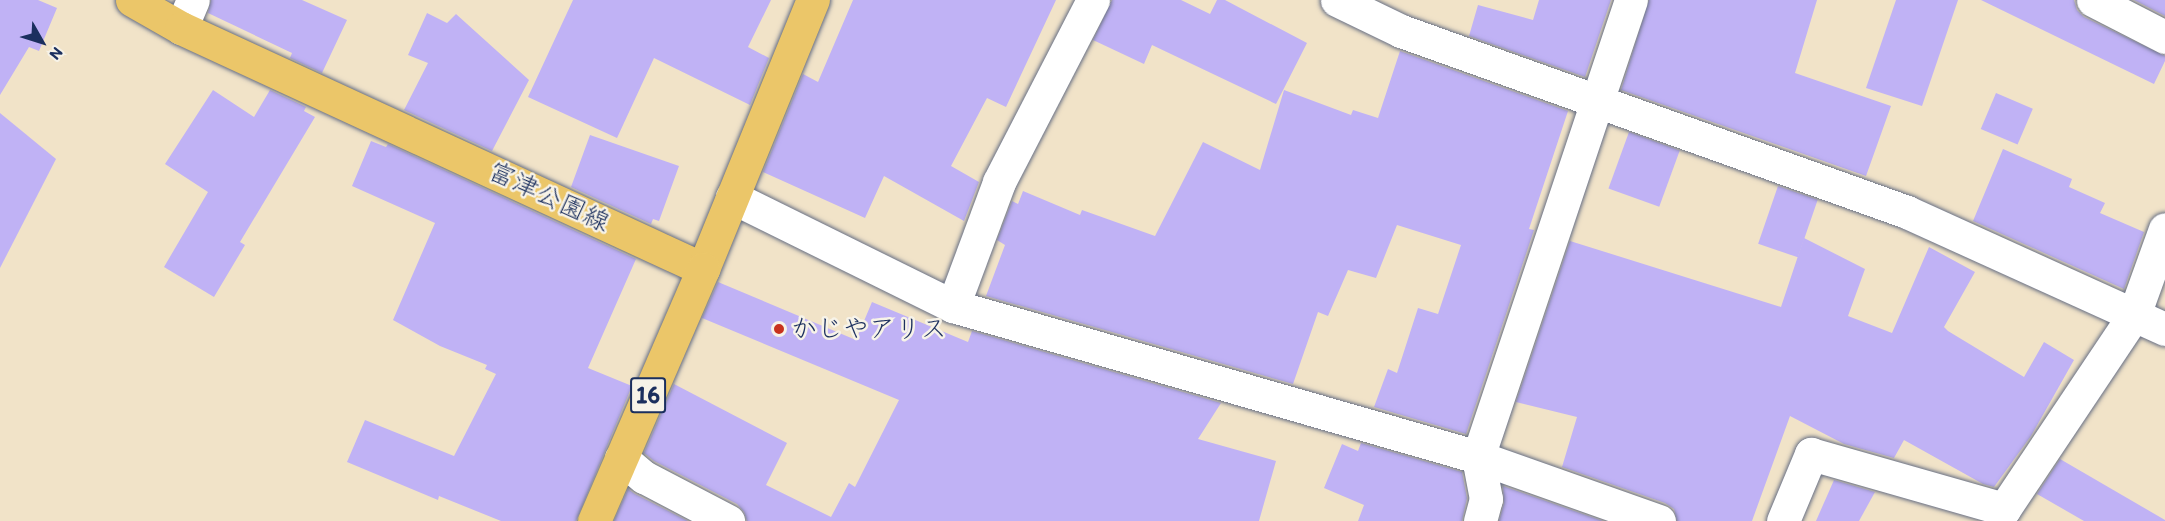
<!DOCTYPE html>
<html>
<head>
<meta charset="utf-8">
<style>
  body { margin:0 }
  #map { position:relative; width:2165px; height:521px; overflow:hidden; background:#f1e3c8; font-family:Itim,"Klee One",sans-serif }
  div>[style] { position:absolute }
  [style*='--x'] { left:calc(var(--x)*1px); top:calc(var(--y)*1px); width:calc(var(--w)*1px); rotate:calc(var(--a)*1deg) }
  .building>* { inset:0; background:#c0b2f5; transform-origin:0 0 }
  .roads { filter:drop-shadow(0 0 2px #666e83) drop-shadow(0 0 2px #666e83) }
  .minor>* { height:33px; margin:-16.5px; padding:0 16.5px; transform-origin:16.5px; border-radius:16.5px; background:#fff }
  .major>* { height:33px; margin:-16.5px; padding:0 16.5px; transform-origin:16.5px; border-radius:16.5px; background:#ebc669 }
  .highway>* { height:33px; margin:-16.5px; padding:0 16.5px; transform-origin:16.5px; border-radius:16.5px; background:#ebc669 }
  .dots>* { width:16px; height:16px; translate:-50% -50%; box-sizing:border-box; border:3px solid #f7f3e8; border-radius:50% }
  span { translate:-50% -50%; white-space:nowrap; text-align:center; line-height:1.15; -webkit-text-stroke:5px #f7f3e8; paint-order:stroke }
  .shield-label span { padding:2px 4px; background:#f7f3e8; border:2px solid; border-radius:4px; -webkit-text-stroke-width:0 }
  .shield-label { font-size:24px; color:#1b2f5e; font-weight:700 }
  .street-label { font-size:26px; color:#1b2f5e }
  .poi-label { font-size:26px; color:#1b2f5e }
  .left { translate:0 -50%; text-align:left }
  .north { position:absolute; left:12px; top:12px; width:60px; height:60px; -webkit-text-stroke:4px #f7f3e8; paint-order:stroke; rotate:129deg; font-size:16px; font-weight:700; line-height:24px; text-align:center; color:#1b2f5e }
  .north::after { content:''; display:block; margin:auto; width:21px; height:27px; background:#1b2f5e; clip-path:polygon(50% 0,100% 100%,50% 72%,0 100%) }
</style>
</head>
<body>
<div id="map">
  <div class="building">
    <div style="clip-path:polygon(0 0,38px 0,57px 8px,39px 51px,29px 47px,0 95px)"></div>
    <div style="clip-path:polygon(211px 0,302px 0,347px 20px,322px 73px,290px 58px,292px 53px,208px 13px)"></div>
    <div style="clip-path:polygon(573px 0,771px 0,748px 47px,769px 58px,750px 105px,654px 58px,617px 138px,528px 97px)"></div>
    <div style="clip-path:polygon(853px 0,1056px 0,1006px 107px,987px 98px,951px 166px,979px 182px,964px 221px,884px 176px,865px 218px,763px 172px,803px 74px,818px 82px)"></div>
    <div style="clip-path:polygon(1112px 0,1181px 0,1210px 14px,1217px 0,1225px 0,1307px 43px,1276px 104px,1152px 45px,1144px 64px,1093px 40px)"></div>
    <div style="clip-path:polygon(1539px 0,1611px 0,1585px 77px,1469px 36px,1478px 5px,1533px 20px)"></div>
    <div style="clip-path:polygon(1649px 0,1817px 0,1795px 73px,1891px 106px,1866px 176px,1621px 90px)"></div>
    <div style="clip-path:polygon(1896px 0,1958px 0,1922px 106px,1866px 88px)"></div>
    <div style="clip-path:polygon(1981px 0,2074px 0,2077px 10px,2084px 17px,2165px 56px,2165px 61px,2154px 84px)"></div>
    <div style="clip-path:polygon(2134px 0,2165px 0,2165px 16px)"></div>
    <div style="clip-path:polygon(427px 13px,447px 23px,456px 14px,529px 80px,492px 151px,404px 110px,428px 63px,408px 55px)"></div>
    <div style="clip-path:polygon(1400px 51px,1568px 111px,1529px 229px,1534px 230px,1466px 434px,1374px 407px,1388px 369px,1397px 373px,1418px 308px,1438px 314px,1461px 245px,1397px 225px,1376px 278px,1348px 270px,1328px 316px,1318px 312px,1293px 384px,986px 296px,1005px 245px,997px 240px,1012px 201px,1018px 204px,1023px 191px,1080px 215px,1082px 210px,1155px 236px,1203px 142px,1260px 170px,1284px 90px,1351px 115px,1353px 110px,1378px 118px)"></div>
    <div style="clip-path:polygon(213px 90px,254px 117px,270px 90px,306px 107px,304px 111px,315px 117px,240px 242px,245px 245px,214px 297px,164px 267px,208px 192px,165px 164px)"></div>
    <div style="left:1996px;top:93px;width:40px;height:39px;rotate:23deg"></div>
    <div style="clip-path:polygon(0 113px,56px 159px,0 268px)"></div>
    <div style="left:1629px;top:132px;width:54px;height:60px;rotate:20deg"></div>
    <div style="clip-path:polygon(590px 135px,679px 166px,659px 221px,653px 219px,651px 224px,571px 187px)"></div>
    <div style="clip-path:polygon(371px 141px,386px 147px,388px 144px,636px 259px,588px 368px,632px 386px,576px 521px,501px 521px,439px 496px,438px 500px,347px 462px,365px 420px,454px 456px,496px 374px,485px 369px,487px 365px,440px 346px,393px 320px,435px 223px,352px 186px)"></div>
    <div style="clip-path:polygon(2003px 149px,2072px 179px,2069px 187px,2105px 203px,2100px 213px,2144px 232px,2124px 289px,1973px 221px)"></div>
    <div style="left:1778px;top:186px;width:42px;height:61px;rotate:19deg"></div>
    <div style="clip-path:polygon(1804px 238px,1865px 269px,1848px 316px,1892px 333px,1929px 247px,1975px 272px,1944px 327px,1948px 331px,2024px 377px,2044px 342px,2074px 360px,2031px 436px,1994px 487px,1983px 484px,1904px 440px,1894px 458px,1844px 444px,1790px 416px,1752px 521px,1677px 521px,1674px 509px,1665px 503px,1562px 467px,1577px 417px,1516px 402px,1570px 241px,1781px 307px)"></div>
    <div style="clip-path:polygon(718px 282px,856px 340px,872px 302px,968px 342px,972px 331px,1221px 403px,1198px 439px,1276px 461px,1259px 521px,747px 521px,744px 512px,737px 504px,654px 461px,644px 453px,674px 384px,787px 443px,766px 485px,831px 517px,849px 483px,855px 487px,899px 400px,702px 318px)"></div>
    <div style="clip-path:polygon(1361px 443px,1462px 472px,1467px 498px,1462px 521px,1358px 521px,1364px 505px,1324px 488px,1342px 444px,1358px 451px)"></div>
    <div style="clip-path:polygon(2060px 459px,2165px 520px,2165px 521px,2084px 521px,2037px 494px)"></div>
    <div style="clip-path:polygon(1834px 480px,1875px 492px,1859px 521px,1816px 521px)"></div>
    <div style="clip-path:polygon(1503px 486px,1603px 521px,1499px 521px,1504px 503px)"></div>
    <div style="clip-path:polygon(628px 489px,635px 494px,688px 521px,614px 521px)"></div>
  </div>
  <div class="roads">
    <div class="minor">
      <div style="--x:1337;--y:0;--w:71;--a:25.8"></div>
      <div style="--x:1401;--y:31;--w:537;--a:19.68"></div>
      <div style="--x:1907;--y:212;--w:283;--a:24.4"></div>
      <div style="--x:2093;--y:0;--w:81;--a:27.2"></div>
      <div style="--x:181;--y:28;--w:30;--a:-67"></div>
      <div style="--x:732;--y:197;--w:246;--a:26.3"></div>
      <div style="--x:953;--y:306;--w:546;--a:16.05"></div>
      <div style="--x:1478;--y:457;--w:192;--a:19.5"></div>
      <div style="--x:953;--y:306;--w:132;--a:-69.6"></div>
      <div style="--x:999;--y:182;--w:205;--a:-62.7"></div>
      <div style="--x:621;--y:458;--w:30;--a:40"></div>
      <div style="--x:644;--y:477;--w:95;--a:27.6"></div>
      <div style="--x:1480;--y:521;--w:23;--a:-75"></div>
      <div style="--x:1486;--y:499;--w:43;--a:-100.8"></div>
      <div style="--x:1478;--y:457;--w:482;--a:-71.5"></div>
      <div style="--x:1783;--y:521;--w:73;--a:-67.3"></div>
      <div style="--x:1811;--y:454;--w:201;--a:15.9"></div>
      <div style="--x:2004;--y:509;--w:234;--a:-56.2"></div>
      <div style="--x:2134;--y:315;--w:91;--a:-70.2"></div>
    </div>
    <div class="major">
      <div style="--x:132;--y:0;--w:56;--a:29.7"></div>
      <div style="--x:181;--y:28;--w:575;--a:24.78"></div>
      <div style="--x:703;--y:269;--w:291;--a:-67.8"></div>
    </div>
    <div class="highway">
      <div style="--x:594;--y:521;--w:275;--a:-66.6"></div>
    </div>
  </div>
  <div class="dots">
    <div style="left:779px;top:329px;background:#c8321e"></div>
  </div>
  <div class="shield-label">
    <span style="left:648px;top:395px">16</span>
  </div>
  <div class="street-label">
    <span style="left:549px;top:197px;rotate:25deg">富津公園線</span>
  </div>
  <div class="poi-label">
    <span class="left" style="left:791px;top:329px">かじやアリス</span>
  </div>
  <div class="north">N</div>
</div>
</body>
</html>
